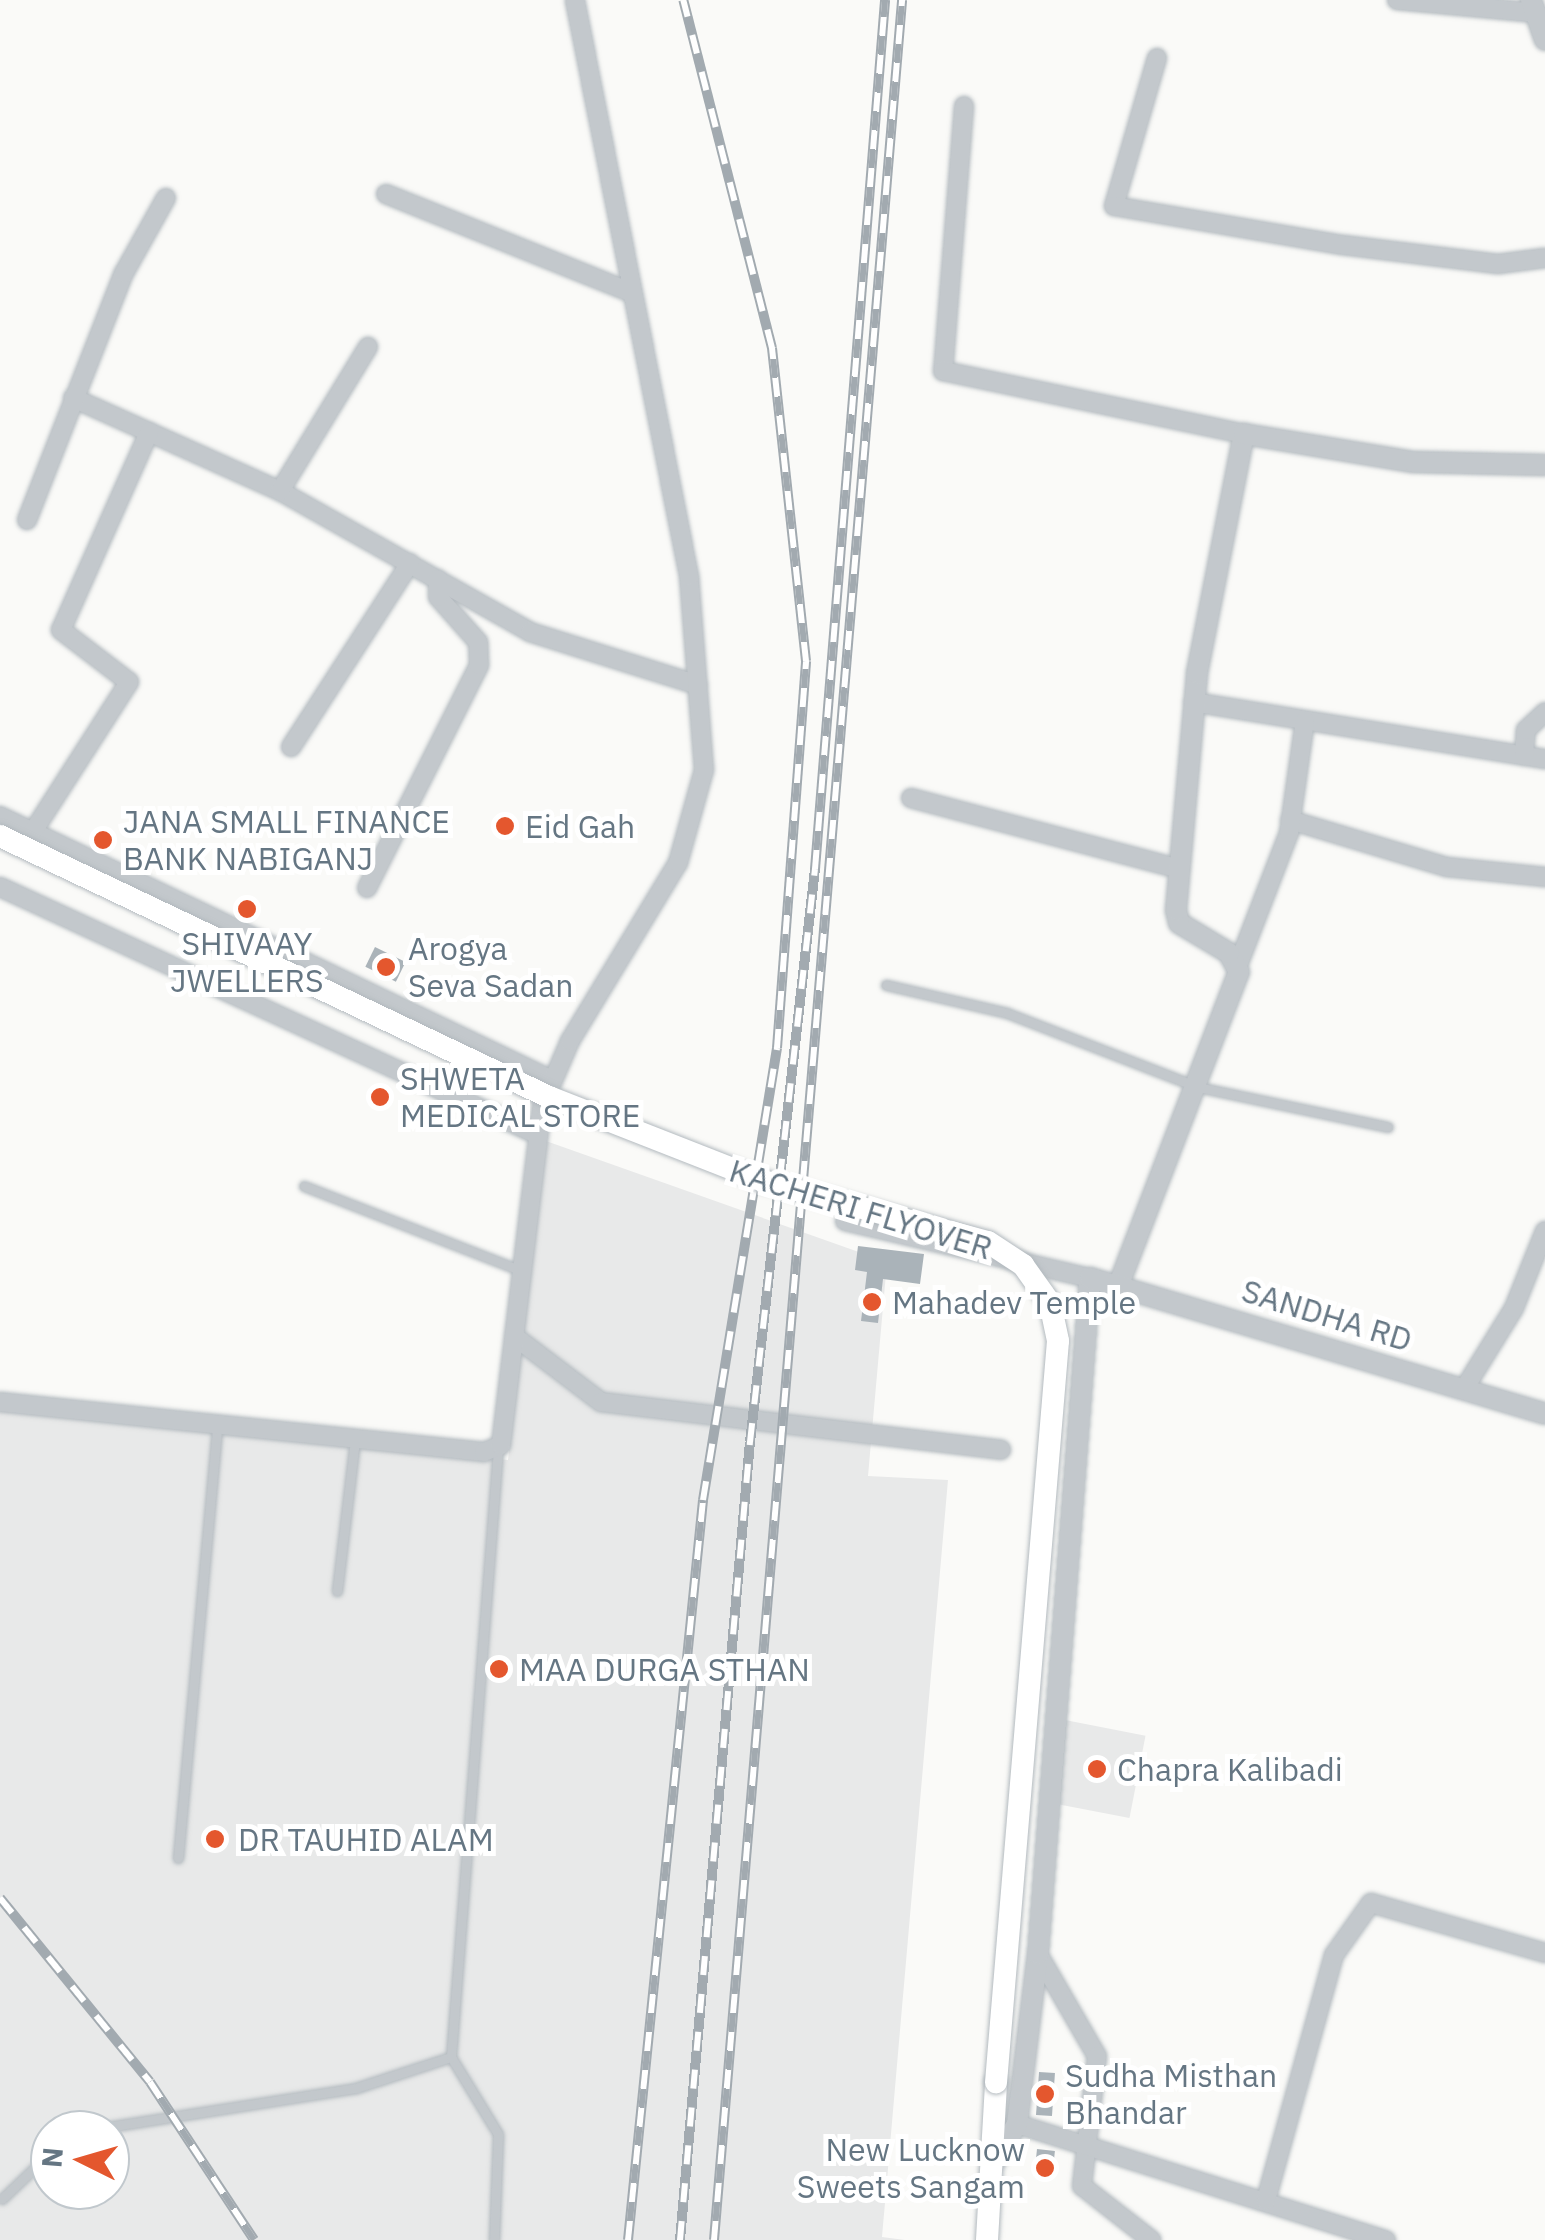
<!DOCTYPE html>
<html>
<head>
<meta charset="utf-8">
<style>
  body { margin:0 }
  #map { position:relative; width:1545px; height:2240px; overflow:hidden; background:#fafaf8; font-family:"IBM Plex Sans",sans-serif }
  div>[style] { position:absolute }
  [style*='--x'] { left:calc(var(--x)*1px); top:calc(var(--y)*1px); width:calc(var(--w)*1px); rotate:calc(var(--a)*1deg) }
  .built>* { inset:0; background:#e8e9e9; transform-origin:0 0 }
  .building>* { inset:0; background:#aab3b9; transform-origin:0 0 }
  .roads { filter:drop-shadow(0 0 2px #b3babf) drop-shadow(0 0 2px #b3babf) }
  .service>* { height:9px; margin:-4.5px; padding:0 4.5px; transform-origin:4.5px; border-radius:4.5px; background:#c3c8cc }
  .minor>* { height:18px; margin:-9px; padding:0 9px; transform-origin:9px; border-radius:9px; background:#c3c8cc }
  .tertiary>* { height:20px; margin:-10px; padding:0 10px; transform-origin:10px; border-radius:10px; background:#c3c8cc }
  .secondary>* { height:22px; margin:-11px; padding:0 11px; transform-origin:11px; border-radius:11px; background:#fff }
  .rail>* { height:10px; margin-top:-5px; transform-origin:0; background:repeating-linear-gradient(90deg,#fff 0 19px,#a2aab0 0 38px); box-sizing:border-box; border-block:2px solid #a2aab0 }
  .bridges { filter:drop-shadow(0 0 2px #b3babf) drop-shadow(0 0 2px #b3babf) }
  .secondary-bridge>* { height:22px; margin:-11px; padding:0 11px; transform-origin:11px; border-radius:11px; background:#fff }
  .dots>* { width:28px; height:28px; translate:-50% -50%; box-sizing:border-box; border:5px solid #fff; border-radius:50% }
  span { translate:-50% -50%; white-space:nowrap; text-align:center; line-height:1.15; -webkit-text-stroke:10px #fff; paint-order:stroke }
  .poi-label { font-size:32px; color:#657683 }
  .left { translate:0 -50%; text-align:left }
  .right { translate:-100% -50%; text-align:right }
  .street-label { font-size:32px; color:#657683 }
  .north { position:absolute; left:30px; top:2110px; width:100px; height:100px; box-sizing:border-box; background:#fff; border:2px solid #c1c8cd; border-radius:50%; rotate:275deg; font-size:28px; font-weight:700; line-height:40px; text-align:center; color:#657683 }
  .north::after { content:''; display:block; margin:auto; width:35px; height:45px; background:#e4572e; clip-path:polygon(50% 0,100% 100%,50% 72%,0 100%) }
</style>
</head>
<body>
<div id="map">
  <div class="built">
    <div style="clip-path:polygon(evenodd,546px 1141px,887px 1262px,868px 1476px,948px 1480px,882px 2237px,905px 2240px,0 2240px,0 1407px,508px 1460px,546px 1141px,50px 2130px,110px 2130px,110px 2190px,50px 2190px,50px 2130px)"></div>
    <div style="left:1065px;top:1720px;width:82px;height:84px;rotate:11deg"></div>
  </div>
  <div class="building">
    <div style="left:375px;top:947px;width:34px;height:22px;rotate:26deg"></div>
    <div style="clip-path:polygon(858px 1246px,924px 1254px,920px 1284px,883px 1279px,878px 1323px,861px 1321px,867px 1272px,855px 1270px)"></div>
    <div style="left:1039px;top:2072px;width:16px;height:43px;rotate:4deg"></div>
    <div style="left:1037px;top:2149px;width:18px;height:28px;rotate:6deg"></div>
  </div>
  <div class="roads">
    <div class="service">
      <div style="--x:886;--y:985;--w:124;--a:13"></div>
      <div style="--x:1007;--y:1013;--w:205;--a:21.2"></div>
      <div style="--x:1198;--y:1087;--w:194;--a:11.9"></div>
      <div style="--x:304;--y:1186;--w:232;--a:21.3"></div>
      <div style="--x:337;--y:1591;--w:152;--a:-83.2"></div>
      <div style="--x:178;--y:1858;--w:432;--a:-84.8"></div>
      <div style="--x:88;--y:2130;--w:271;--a:-8.9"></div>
      <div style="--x:356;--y:2088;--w:100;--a:-18.1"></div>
      <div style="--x:2;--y:2199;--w:66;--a:-43.8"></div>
      <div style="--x:494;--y:2240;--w:106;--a:-87.8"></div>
      <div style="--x:498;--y:2134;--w:90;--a:-121.4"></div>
      <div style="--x:451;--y:2057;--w:610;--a:-85.58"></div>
    </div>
    <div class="minor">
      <div style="--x:1397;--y:0;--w:141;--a:5.3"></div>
      <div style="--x:1157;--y:58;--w:154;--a:106.2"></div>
      <div style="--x:1114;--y:206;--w:232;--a:9.7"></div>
      <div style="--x:1343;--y:245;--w:156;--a:7"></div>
      <div style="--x:1498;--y:264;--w:47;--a:-7.3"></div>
      <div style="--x:964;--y:106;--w:266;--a:94.5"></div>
      <div style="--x:943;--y:371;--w:308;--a:11.8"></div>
      <div style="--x:386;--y:194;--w:265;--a:21.9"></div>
      <div style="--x:73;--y:398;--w:227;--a:24.2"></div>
      <div style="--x:280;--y:491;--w:287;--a:29.4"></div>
      <div style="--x:530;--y:632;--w:176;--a:17.5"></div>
      <div style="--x:280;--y:491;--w:169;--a:-58.6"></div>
      <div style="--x:27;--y:520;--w:265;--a:-68.6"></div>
      <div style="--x:124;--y:273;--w:86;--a:-60.8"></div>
      <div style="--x:1193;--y:702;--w:357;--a:9.2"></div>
      <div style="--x:291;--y:747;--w:219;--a:-57.1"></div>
      <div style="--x:1524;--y:756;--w:26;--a:-86"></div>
      <div style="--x:1526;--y:730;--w:26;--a:-43"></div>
      <div style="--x:911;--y:798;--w:277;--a:14.8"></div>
      <div style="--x:0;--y:816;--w:612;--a:25.56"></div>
      <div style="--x:1290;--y:820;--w:164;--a:16.7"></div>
      <div style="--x:1447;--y:867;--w:99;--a:5.8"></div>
      <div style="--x:34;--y:830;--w:176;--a:-57.3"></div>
      <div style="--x:129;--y:682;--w:86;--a:-142.6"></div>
      <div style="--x:61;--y:630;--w:217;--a:-66"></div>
      <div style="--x:0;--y:887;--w:590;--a:24.74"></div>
      <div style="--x:367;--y:888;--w:250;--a:-63.3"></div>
      <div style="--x:479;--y:665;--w:23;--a:-92"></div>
      <div style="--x:478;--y:642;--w:60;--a:-131.6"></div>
      <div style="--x:438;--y:597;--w:18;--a:-90"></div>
      <div style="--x:1238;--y:965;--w:142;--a:-68.9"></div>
      <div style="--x:1289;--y:833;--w:113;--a:-81.9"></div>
      <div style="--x:845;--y:1221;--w:252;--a:13.1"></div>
      <div style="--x:514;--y:1336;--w:109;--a:37.2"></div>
      <div style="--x:601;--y:1402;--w:403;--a:6.8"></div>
      <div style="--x:1464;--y:1389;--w:95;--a:-58.3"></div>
      <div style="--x:1514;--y:1308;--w:83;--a:-68.1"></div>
      <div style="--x:0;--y:1402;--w:487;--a:5.9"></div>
      <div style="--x:484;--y:1452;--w:18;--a:-22"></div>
      <div style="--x:501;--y:1445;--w:341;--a:-83.1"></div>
      <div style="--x:542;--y:1106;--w:71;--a:-66.7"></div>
      <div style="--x:570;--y:1041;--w:208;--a:-58.8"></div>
      <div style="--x:678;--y:863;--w:97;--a:-74.4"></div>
      <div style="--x:704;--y:770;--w:195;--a:-94.4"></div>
      <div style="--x:689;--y:576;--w:587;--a:-101.2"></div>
      <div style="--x:1038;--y:1954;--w:118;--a:60"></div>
      <div style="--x:1097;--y:2056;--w:131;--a:96.6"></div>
      <div style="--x:1082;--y:2186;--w:88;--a:38"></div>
      <div style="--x:1017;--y:2124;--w:387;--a:17.5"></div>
      <div style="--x:1266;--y:2200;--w:254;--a:-74.5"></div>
      <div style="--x:1334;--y:1955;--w:64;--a:-54.6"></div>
      <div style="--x:1371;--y:1903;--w:181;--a:16"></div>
    </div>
    <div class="tertiary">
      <div style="--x:1531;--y:0;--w:42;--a:70.7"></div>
      <div style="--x:1119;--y:1284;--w:334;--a:-69"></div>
      <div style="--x:1239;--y:972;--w:21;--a:-118"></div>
      <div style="--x:1229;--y:953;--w:58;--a:-149"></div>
      <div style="--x:1179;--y:923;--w:13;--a:-103"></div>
      <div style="--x:1176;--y:910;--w:238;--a:-84.9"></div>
      <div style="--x:1197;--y:673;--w:244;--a:-78.9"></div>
      <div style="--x:1244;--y:434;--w:172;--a:9.4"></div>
      <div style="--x:1414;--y:462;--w:131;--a:1.3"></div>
      <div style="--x:990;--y:2170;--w:53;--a:-59.6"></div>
      <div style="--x:1017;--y:2124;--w:171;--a:-83"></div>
      <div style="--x:1038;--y:1954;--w:678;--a:-85.6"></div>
      <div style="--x:1090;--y:1278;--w:475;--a:16.6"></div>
    </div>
    <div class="secondary">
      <div style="--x:987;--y:2240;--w:158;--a:-86.7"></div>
    </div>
  </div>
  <div class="rail">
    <div style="--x:0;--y:1898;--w:237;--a:50.8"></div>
    <div style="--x:150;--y:2082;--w:189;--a:56.6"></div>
    <div style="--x:628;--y:2240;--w:744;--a:-84.21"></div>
    <div style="--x:703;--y:1500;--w:458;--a:-80.7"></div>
    <div style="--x:777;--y:1048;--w:388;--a:-85.7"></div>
    <div style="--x:806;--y:661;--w:315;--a:-96.2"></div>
    <div style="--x:772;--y:348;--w:359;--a:-104.3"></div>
    <div style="--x:680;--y:2240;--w:801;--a:-84.99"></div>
    <div style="--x:750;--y:1442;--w:577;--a:-83.53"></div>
    <div style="--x:815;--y:869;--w:872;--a:-85.39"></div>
    <div style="--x:714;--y:2240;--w:2248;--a:-85.2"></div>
  </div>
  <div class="bridges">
    <div class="secondary-bridge">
      <div style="--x:0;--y:836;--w:608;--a:25.43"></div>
      <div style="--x:549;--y:1097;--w:230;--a:21.4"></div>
      <div style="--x:763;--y:1181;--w:233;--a:15.2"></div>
      <div style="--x:988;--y:1242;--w:42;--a:33.3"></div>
      <div style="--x:1023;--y:1265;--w:47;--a:54.6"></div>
      <div style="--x:1050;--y:1303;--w:39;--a:78"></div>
      <div style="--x:1058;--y:1341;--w:744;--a:94.78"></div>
    </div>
  </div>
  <div class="dots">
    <div style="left:505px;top:826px;background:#e4572e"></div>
    <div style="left:103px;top:840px;background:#e4572e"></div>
    <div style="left:247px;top:909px;background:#e4572e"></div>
    <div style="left:386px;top:967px;background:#e4572e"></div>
    <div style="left:380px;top:1097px;background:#e4572e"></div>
    <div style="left:872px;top:1302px;background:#e4572e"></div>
    <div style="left:499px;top:1669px;background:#e4572e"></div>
    <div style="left:1097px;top:1769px;background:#e4572e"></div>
    <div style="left:215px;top:1839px;background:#e4572e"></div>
    <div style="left:1045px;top:2094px;background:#e4572e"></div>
    <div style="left:1045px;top:2168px;background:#e4572e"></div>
  </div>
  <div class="poi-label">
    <span class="left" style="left:123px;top:840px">JANA SMALL FINANCE<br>BANK NABIGANJ</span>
    <span class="left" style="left:525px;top:826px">Eid Gah</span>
    <span style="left:247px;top:962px">SHIVAAY<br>JWELLERS</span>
    <span class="left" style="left:408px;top:967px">Arogya<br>Seva Sadan</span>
    <span class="left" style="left:400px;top:1097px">SHWETA<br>MEDICAL STORE</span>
    <span class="left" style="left:892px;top:1302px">Mahadev Temple</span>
    <span class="left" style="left:519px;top:1669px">MAA DURGA STHAN</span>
    <span class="left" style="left:1117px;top:1769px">Chapra Kalibadi</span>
    <span class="left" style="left:238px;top:1839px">DR TAUHID ALAM</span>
    <span class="left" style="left:1065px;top:2094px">Sudha Misthan<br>Bhandar</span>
    <span class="right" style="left:1025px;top:2168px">New Lucknow<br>Sweets Sangam</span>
  </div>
  <div class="street-label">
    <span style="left:861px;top:1209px;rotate:17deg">KACHERI FLYOVER</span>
    <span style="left:1327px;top:1315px;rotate:17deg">SANDHA RD</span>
  </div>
  <div class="north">N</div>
</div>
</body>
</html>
